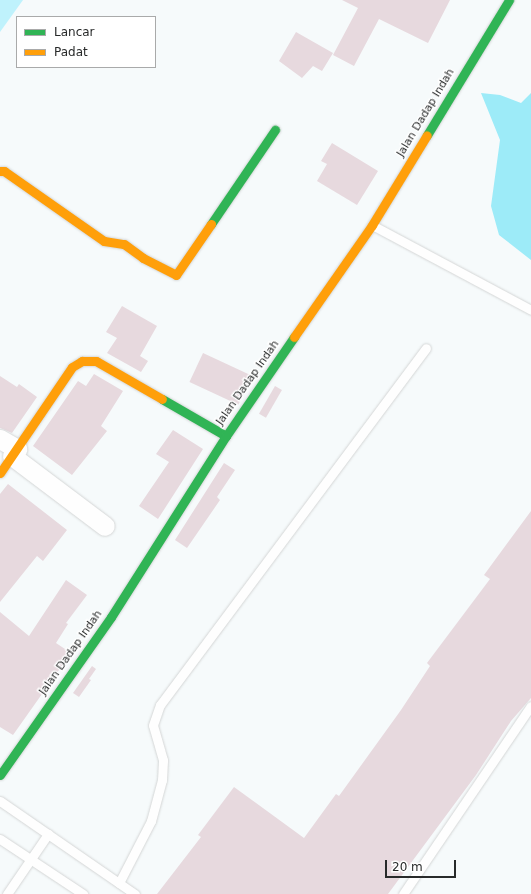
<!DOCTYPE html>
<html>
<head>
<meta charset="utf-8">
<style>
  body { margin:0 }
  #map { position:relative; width:531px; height:894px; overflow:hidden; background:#f6fafb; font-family:"DejaVu Sans",sans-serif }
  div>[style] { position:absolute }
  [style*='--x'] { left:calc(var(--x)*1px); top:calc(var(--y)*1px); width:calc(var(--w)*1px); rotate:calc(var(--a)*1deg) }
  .green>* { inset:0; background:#9debf8 }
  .water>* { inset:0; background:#bff2fc }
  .building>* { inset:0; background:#e7d9de; transform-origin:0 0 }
  .roads { filter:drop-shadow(0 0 1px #d4d6d6) drop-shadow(0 0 1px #d4d6d6) }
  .lane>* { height:9px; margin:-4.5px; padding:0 4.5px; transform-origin:4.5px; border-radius:4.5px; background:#fefefe }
  .street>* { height:19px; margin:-9.5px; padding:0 9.5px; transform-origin:9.5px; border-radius:9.5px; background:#fefefe }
  .fast>* { height:9px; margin:-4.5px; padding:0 4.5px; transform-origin:4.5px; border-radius:4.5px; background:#30b455 }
  .slow>* { height:9px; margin:-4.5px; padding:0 4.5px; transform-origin:4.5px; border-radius:4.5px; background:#ff9f0a }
  span { translate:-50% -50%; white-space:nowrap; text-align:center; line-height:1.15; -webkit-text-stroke:3px #fff; paint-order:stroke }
  .street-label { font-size:11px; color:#282a2a }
  .legend { position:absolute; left:16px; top:16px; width:140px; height:52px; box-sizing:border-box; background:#fff; border:1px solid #a9aaaa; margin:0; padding:5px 7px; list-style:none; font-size:12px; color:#282a2a }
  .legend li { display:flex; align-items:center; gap:8px; height:20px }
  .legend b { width:20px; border:1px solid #a9aaaa }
  .scale { position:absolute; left:385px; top:860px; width:71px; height:18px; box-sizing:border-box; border:2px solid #282a2a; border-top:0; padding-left:5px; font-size:12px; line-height:14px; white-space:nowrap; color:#282a2a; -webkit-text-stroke:3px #fff; paint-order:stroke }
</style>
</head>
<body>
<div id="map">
  <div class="green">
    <div style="clip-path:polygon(481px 93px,500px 95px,521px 103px,531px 93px,531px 260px,499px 235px,491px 206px,500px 140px)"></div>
  </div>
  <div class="water">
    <div style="clip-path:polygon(0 0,23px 0,0 32px)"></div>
  </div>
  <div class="building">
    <div style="clip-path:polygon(342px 0,450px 0,428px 43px,379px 19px,354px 66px,333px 55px,358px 8px)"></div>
    <div style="clip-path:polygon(296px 32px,333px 53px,322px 71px,313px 66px,302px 78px,279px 61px)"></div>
    <div style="clip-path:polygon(332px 143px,378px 171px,357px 205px,317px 181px,327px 164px,321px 161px)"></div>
    <div style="clip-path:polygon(122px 306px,157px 326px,140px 356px,148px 361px,141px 372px,107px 353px,117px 338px,106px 332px)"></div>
    <div style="left:203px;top:353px;width:54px;height:32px;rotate:25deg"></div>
    <div style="clip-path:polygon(94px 374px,123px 391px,101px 426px,107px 431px,72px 475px,33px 446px,78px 381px,86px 386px)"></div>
    <div style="clip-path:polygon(0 376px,17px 387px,19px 384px,37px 397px,12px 433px,0 428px)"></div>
    <div style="left:275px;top:386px;width:8px;height:32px;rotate:30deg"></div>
    <div style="clip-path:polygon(173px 430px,203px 449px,158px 519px,139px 506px,169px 462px,156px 454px)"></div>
    <div style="clip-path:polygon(224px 463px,235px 470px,217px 497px,220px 500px,187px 548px,175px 540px)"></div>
    <div style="clip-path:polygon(8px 484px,67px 530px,43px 561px,37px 556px,0 602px,0 494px)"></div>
    <div style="clip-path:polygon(531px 511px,531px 698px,511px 721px,476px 775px,388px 894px,157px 894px,201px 837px,198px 835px,234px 787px,304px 838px,336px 794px,339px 796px,401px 710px,430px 666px,427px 663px,490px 579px,484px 575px)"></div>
    <div style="clip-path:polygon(66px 580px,87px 595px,66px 623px,68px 624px,56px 643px,71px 653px,13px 735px,0 727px,0 612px,29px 636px)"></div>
    <div style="clip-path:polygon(92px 666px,96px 669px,89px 679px,91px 680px,79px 697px,73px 693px)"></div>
  </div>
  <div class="roads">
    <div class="lane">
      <div style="--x:372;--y:225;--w:180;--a:28.1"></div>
      <div style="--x:0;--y:801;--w:164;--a:34.6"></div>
      <div style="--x:0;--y:839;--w:100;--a:33.5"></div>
      <div style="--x:119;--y:883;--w:70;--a:-62.7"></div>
      <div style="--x:151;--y:821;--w:42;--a:-75"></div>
      <div style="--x:162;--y:780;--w:20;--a:-87"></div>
      <div style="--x:163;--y:760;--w:36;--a:-106"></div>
      <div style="--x:153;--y:725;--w:21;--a:-71"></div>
      <div style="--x:160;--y:705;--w:445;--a:-53.3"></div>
      <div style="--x:7;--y:894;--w:73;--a:-55.7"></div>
      <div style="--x:403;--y:894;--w:227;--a:-55.8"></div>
    </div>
    <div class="street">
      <div style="--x:0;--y:439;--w:20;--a:30"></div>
      <div style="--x:12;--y:456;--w:116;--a:37"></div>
    </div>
    <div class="fast">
      <div style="--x:427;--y:135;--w:158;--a:-58.7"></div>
      <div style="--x:211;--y:224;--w:114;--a:-55.8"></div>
      <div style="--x:162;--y:399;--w:74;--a:30"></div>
      <div style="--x:0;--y:775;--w:193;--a:-54.9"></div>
      <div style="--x:111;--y:617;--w:214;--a:-57.6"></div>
      <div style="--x:226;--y:436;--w:120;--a:-55.5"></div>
    </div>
    <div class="slow">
      <div style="--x:0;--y:171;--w:4;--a:0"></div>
      <div style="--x:4;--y:171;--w:122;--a:35"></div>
      <div style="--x:104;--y:241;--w:20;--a:9"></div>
      <div style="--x:124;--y:244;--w:24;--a:36"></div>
      <div style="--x:143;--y:258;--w:37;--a:27"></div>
      <div style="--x:176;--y:275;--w:62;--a:-55.5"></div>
      <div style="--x:294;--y:337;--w:136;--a:-55.1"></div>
      <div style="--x:372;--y:225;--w:105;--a:-58.6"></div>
      <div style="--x:0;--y:473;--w:128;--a:-55.8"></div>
      <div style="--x:72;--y:367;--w:12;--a:-31"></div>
      <div style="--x:82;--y:361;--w:14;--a:0"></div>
      <div style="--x:96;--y:361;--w:76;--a:29.9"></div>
    </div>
  </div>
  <div class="street-label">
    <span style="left:426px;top:113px;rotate:-59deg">Jalan Dadap Indah</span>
    <span style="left:248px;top:383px;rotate:-55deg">Jalan Dadap Indah</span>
    <span style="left:71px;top:653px;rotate:-55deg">Jalan Dadap Indah</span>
  </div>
  <ul class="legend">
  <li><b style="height:5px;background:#30b455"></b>Lancar</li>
  <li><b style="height:5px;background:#ff9f0a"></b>Padat</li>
  </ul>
  <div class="scale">20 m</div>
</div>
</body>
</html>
